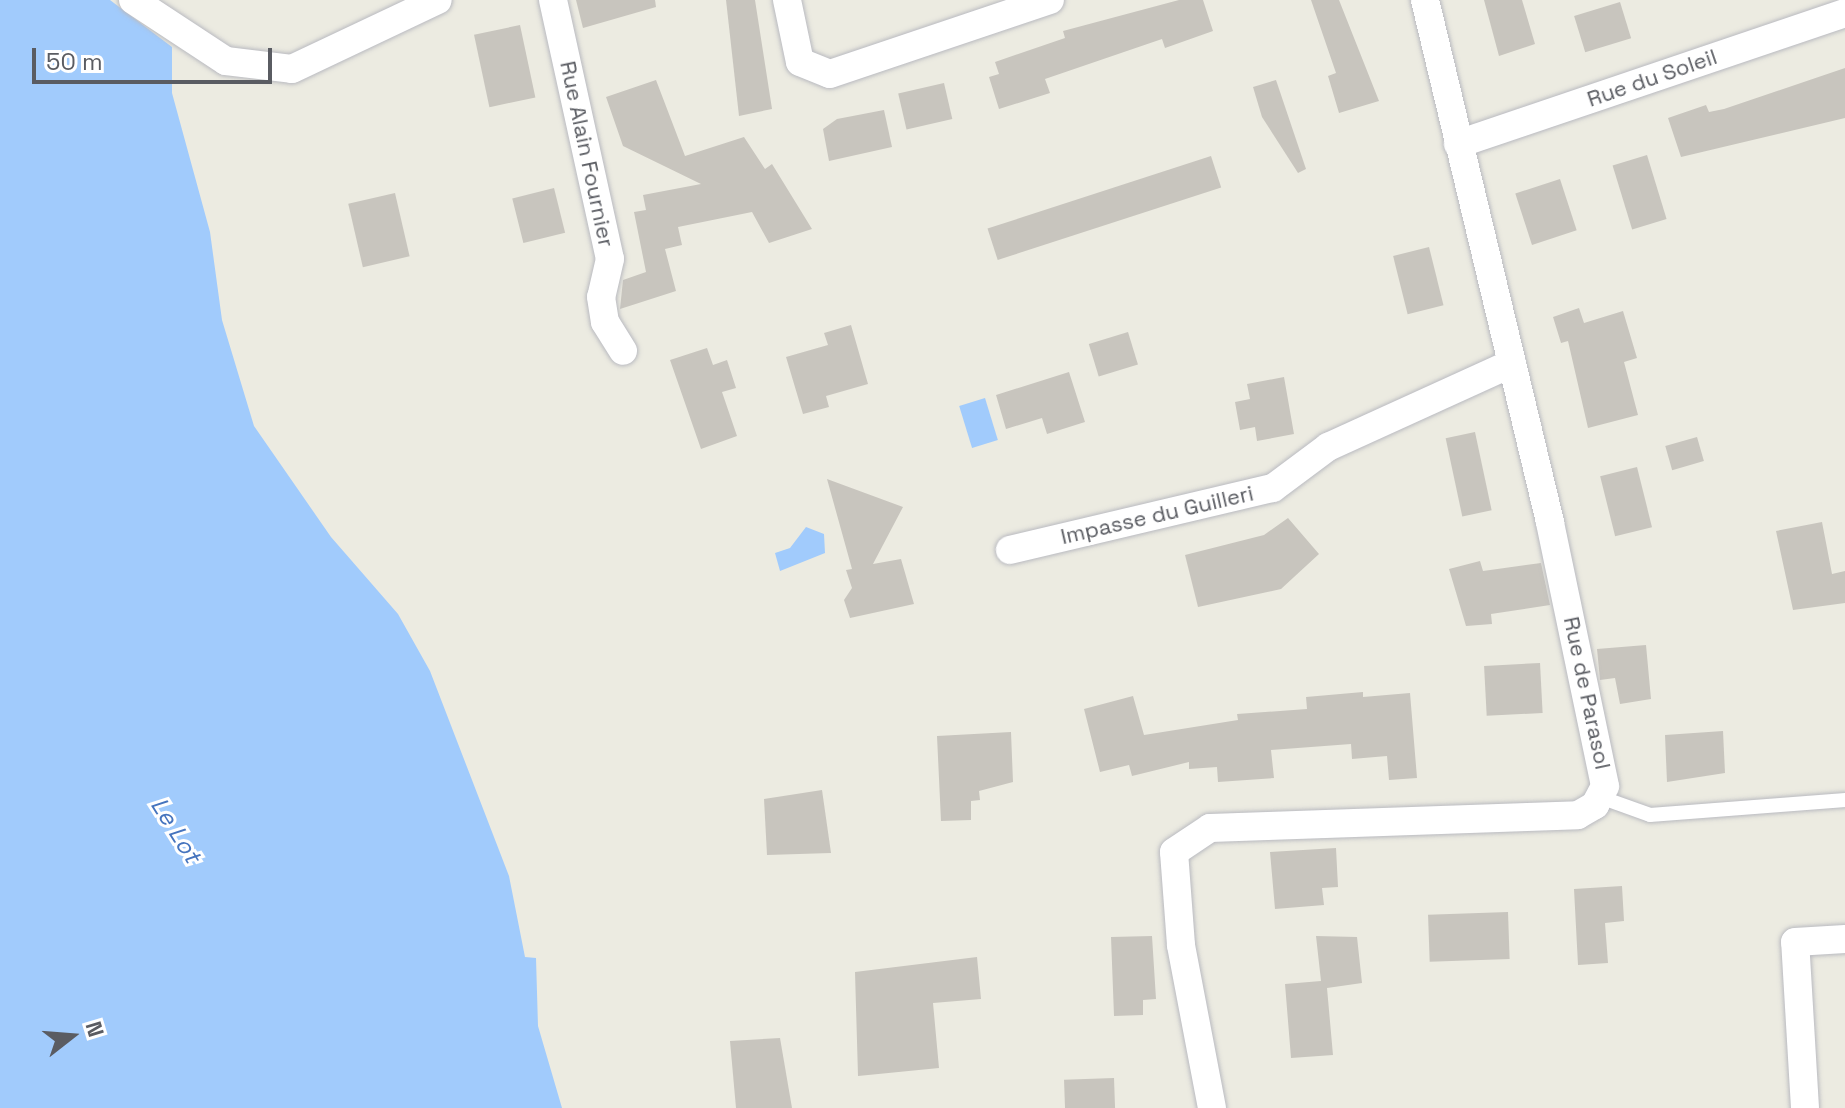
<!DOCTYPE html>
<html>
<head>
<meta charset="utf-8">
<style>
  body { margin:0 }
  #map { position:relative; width:1845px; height:1108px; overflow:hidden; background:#ecebe1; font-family:"Space Grotesk",sans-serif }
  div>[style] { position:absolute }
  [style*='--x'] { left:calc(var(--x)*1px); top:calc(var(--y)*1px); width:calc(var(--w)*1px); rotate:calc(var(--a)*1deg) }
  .water>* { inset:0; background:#a1cbfc; transform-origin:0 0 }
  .building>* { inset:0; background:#c8c5be; transform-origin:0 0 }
  .roads { filter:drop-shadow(0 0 2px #b9bac0) drop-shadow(0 0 2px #b9bac0) }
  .service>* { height:14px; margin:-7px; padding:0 7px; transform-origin:7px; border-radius:7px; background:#fff }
  .minor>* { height:28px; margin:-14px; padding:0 14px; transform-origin:14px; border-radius:14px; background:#fff }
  span { translate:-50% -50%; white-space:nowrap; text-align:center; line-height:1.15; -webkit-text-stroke:6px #fff; paint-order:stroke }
  .street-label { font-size:22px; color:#5a5c62 }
  .water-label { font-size:24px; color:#4574be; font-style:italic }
  .north { position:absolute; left:32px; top:996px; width:80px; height:80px; -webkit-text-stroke:6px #fff; paint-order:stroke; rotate:73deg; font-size:22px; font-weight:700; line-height:32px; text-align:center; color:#5a5c62 }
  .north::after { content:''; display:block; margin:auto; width:28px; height:36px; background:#5a5c62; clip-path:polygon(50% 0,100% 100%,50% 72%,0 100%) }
  .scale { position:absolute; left:32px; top:48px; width:240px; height:36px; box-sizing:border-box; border:4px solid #5a5c62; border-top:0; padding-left:10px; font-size:24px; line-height:28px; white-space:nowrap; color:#5a5c62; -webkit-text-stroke:6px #fff; paint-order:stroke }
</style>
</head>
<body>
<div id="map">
  <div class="water">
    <div style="clip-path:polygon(0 0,110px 0,172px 47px,172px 93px,210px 232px,222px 320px,254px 426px,331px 537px,398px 614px,430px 671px,509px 876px,525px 957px,536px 958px,538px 1026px,562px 1108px,0 1108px)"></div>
    <div style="left:985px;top:398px;width:44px;height:27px;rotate:73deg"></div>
    <div style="clip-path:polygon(806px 527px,824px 534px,825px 553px,780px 571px,775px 553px,790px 548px)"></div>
  </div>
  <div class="building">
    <div style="clip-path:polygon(576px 0,655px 0,656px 7px,583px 28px)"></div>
    <div style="clip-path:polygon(726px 0,755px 0,772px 109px,739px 116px)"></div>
    <div style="clip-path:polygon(1179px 0,1203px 0,1213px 31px,1165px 48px,1162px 39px,1045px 79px,1050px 93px,999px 109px,989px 77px,999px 74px,995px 62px,1065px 38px,1063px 31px)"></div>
    <div style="clip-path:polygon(1311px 0,1339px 0,1379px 101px,1339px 113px,1328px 76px,1336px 73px)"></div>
    <div style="clip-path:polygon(1484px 0,1522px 0,1535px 44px,1499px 56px)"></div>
    <div style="left:1620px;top:2px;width:38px;height:48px;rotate:73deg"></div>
    <div style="left:520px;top:25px;width:74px;height:47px;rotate:78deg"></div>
    <div style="clip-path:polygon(1845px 68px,1845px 118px,1681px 157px,1668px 118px,1706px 105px,1709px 112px,1724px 109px)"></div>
    <div style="clip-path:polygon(656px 80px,685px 156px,744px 137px,765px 169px,772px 164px,812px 229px,769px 243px,752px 212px,678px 227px,682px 245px,665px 249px,676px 291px,620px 309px,623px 280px,646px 272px,634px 212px,646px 210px,643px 195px,701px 184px,623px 146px,606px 97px)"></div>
    <div style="clip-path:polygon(1276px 80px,1306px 169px,1298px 173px,1262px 117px,1253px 87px)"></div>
    <div style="left:944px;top:83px;width:37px;height:47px;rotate:77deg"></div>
    <div style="clip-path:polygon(884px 110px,892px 147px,829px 161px,823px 129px,837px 119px)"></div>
    <div style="left:1647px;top:155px;width:67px;height:36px;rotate:73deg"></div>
    <div style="left:1211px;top:156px;width:33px;height:235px;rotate:72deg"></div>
    <div style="left:1560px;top:179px;width:54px;height:47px;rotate:72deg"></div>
    <div style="left:554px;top:188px;width:46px;height:43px;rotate:76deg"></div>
    <div style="left:395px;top:193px;width:65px;height:48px;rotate:77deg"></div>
    <div style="left:1429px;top:247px;width:60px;height:37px;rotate:76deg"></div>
    <div style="clip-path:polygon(1579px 308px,1584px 323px,1623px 311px,1637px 358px,1624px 362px,1638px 415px,1588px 428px,1568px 341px,1561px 343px,1553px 317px)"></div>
    <div style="clip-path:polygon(851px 325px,868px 384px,826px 396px,829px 407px,803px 414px,786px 357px,828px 345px,824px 333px)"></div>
    <div style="left:1128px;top:332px;width:34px;height:41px;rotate:73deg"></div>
    <div style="clip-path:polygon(707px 348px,713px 365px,727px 360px,736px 388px,722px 392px,737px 436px,701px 449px,670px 360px)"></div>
    <div style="clip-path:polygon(1069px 372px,1085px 422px,1047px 434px,1042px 418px,1006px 429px,996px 395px)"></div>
    <div style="clip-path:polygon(1284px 377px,1294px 434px,1257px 441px,1255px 427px,1240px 430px,1235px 402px,1250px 399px,1247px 384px)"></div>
    <div style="left:1475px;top:432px;width:80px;height:30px;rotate:78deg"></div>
    <div style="left:1697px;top:437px;width:25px;height:33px;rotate:74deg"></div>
    <div style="left:1637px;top:467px;width:62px;height:38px;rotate:76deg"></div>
    <div style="clip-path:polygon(827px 479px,903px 507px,873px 564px,901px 559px,914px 604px,850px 618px,844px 600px,852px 588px,846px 570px,852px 569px)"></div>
    <div style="clip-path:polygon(1288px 518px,1319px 554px,1281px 589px,1198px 607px,1185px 555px,1264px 535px)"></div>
    <div style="clip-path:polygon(1822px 522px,1832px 574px,1845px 571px,1845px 603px,1793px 610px,1776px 531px)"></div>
    <div style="clip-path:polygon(1480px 561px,1483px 571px,1541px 563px,1550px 605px,1491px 614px,1492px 624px,1466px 626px,1449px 569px)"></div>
    <div style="clip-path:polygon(1646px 645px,1651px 699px,1620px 704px,1615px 678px,1600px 680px,1597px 649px)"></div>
    <div style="left:1540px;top:663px;width:50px;height:56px;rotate:87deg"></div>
    <div style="clip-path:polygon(1363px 692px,1363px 697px,1410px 693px,1417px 778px,1389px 780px,1387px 756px,1352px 759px,1351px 744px,1271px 750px,1274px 778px,1218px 782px,1217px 767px,1189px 769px,1189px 762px,1132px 776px,1129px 765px,1100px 772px,1084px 709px,1133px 696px,1144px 735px,1238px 720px,1237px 714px,1307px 709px,1306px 697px)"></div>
    <div style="clip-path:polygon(1723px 731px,1725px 773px,1667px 782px,1665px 735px)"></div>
    <div style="clip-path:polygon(1011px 732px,1013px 782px,979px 791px,980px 800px,971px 801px,971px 820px,941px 821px,937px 736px)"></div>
    <div style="clip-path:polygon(822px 790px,831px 853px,767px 855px,764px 799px)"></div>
    <div style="clip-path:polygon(1336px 848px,1338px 887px,1322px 888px,1324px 905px,1275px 909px,1270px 852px)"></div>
    <div style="clip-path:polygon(1622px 886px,1624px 921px,1605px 923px,1608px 963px,1578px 965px,1574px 889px)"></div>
    <div style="left:1508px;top:912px;width:47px;height:80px;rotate:88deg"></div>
    <div style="clip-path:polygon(1152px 936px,1156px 999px,1143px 1000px,1143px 1015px,1114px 1016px,1111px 937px)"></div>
    <div style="clip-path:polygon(1316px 936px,1357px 937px,1362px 983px,1327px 988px,1333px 1055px,1291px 1058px,1285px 984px,1321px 981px)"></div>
    <div style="clip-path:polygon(977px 957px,981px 999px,933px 1003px,939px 1068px,858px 1076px,855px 972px)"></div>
    <div style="clip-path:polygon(780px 1038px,792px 1108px,736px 1108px,730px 1041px)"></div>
    <div style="left:1114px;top:1078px;width:30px;height:50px;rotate:88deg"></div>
  </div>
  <div class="roads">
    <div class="service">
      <div style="--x:1600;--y:797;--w:53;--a:19.8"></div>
      <div style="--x:1650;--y:815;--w:196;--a:-4.4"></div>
    </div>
    <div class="minor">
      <div style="--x:133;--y:0;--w:111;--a:33.3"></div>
      <div style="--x:226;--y:61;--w:66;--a:6.9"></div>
      <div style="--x:292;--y:69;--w:161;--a:-25.3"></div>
      <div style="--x:553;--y:0;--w:265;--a:77.6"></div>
      <div style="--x:610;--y:259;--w:39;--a:103"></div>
      <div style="--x:601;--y:297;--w:25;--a:81"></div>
      <div style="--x:605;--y:322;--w:34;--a:58"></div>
      <div style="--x:787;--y:0;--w:63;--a:78.2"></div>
      <div style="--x:800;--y:62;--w:32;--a:22"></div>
      <div style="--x:830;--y:74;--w:232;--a:-18.6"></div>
      <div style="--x:1458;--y:144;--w:409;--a:-18.7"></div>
      <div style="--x:1010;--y:550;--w:270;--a:-13.3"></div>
      <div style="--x:1273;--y:488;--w:69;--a:-36.7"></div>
      <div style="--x:1328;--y:447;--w:202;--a:-24.5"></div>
      <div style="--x:1212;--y:1108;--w:166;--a:-100.8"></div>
      <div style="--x:1181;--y:945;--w:93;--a:-94.3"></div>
      <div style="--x:1174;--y:852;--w:43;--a:-33.7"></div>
      <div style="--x:1210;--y:828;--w:368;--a:-2"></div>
      <div style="--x:1578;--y:815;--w:20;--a:-30"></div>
      <div style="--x:1595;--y:805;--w:21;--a:-62"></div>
      <div style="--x:1605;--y:786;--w:270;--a:-101.8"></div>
      <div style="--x:1550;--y:522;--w:537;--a:-103.47"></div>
      <div style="--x:1805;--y:1108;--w:166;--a:-93.4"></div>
      <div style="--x:1795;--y:942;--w:50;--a:-3.4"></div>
    </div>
  </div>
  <div class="street-label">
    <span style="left:1652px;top:78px;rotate:-19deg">Rue du Soleil</span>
    <span style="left:587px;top:154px;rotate:78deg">Rue Alain Fournier</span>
    <span style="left:1157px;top:515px;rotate:-13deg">Impasse du Guilleri</span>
    <span style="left:1587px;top:693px;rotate:78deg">Rue de Parasol</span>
  </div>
  <div class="water-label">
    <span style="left:176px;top:830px;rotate:58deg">Le Lot</span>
  </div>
  <div class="north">N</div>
  <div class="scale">50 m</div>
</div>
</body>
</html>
